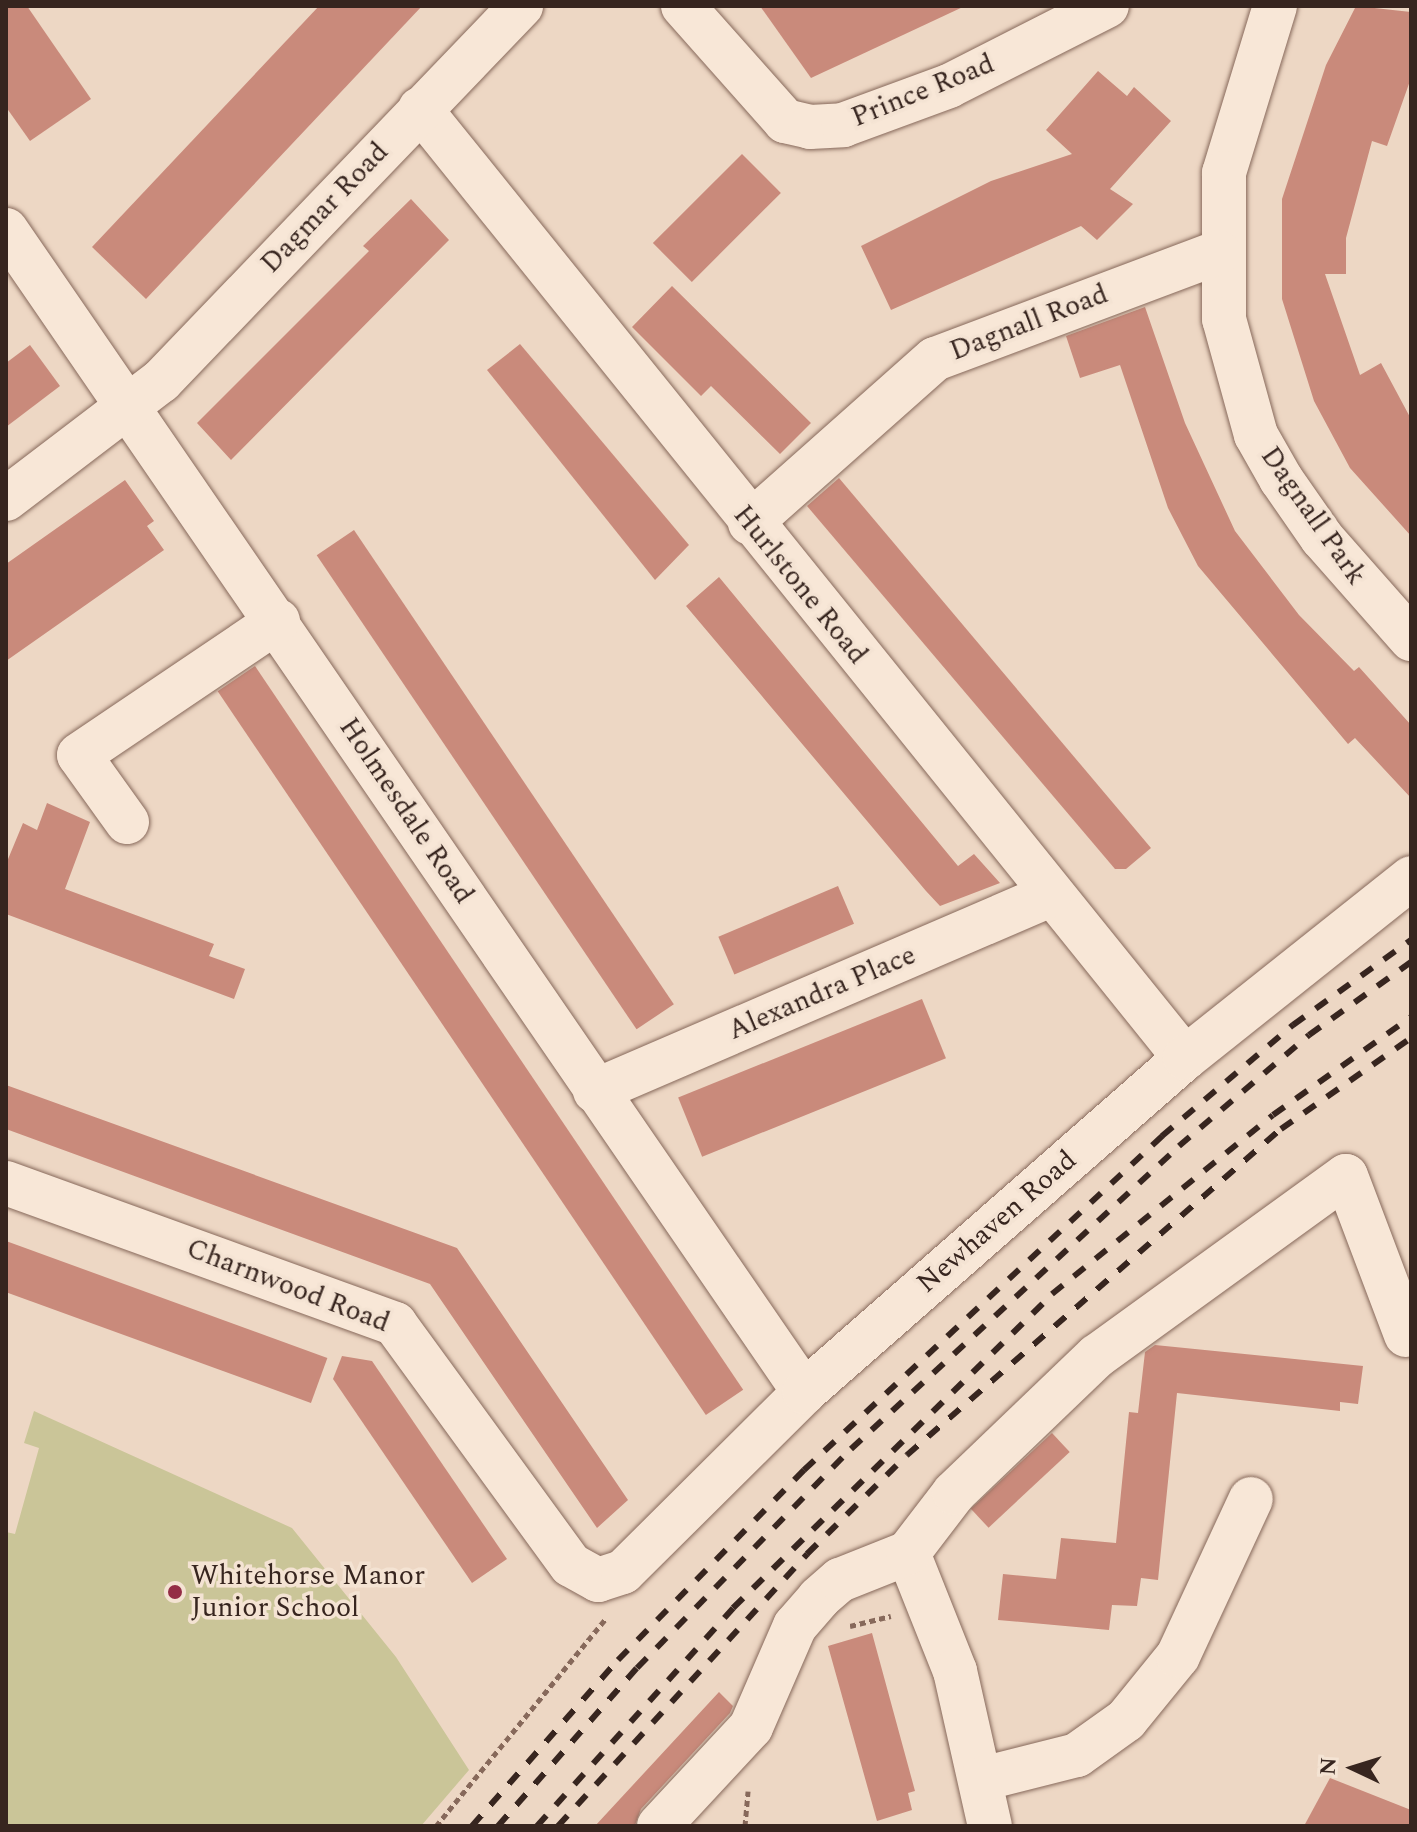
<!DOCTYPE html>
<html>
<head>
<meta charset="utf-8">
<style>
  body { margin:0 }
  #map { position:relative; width:1417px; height:1832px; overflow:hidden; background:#edd7c4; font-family:Spectral,serif }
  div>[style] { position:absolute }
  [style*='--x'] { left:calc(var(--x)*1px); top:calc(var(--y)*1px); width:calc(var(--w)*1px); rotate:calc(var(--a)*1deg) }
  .green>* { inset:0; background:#cac598 }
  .building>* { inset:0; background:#c98a7b; transform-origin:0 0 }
  .path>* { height:5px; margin-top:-2.5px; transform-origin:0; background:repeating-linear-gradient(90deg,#87695b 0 6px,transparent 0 10px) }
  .roads { filter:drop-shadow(0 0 2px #87695b) drop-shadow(0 0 2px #87695b) }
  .minor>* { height:44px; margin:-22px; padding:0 22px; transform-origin:22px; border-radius:22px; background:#f8e7d7 }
  .rail>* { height:6px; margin-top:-3px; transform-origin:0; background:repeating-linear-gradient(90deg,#37251f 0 14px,transparent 0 28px) }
  .dots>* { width:22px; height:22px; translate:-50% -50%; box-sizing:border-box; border:4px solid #f4e3d3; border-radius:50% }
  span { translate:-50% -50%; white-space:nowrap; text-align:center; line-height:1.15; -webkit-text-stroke:7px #f4e3d3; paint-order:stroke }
  .street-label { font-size:28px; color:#37251f }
  .poi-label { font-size:28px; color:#37251f }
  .left { translate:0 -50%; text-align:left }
  .frame { position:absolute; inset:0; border:8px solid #37251f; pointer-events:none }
  .north { position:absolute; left:1313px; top:1728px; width:80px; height:80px; -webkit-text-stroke:6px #f4e3d3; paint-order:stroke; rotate:274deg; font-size:22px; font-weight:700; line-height:32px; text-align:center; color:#37251f }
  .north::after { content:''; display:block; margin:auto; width:28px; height:36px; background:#37251f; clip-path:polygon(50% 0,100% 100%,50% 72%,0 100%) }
</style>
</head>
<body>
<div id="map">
  <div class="green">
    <div style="clip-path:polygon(34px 1411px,292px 1528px,396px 1657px,469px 1770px,421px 1826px,6px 1826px,6px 1532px,15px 1534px,39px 1448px,24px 1443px)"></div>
  </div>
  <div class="building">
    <div style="clip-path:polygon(6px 6px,27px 6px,91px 99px,30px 141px,6px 107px)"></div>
    <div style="clip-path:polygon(319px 6px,422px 6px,146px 299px,92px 247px)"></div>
    <div style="clip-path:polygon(760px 6px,965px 6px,811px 78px)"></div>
    <div style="clip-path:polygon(1356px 6px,1411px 12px,1411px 78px,1387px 146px,1372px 141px,1346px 238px,1346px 274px,1325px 274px,1360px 375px,1381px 363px,1411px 419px,1411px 536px,1350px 468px,1314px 401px,1282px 299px,1282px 199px,1326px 65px)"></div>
    <div style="clip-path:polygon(1098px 71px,1127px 96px,1134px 87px,1171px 121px,1110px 189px,1133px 204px,1097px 240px,1081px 226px,891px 310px,861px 246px,991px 181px,1072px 154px,1046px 130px)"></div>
    <div style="left:742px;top:154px;width:55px;height:126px;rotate:45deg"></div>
    <div style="clip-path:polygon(411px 199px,449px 240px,231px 460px,197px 423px,369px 251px,363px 246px)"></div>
    <div style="clip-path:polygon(672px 286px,811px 423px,780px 454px,711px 386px,701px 396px,632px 327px)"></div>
    <div style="clip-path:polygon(1145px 307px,1185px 423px,1235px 531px,1299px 615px,1354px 671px,1359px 667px,1411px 725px,1411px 798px,1355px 738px,1348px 744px,1198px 566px,1168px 508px,1120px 365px,1080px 378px,1066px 336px)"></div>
    <div style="clip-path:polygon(520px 344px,689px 545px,655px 580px,487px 370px)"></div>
    <div style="clip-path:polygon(30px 345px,60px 386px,6px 427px,6px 363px)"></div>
    <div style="clip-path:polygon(839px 478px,1151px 848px,1126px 869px,1115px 869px,807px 506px)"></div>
    <div style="clip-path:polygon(125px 480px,154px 521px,147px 526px,164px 550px,6px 661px,6px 564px)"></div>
    <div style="left:354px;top:530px;width:572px;height:45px;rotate:56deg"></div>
    <div style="clip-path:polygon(719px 577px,958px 866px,974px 854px,1000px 883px,940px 906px,926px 891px,686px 606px)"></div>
    <div style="left:255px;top:666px;width:873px;height:45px;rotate:56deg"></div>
    <div style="clip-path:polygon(47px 803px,90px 822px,65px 889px,214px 944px,209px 956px,245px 969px,234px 999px,6px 914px,6px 864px,23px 823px,37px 830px)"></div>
    <div style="left:838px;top:886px;width:41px;height:130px;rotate:67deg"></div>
    <div style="left:922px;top:999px;width:64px;height:263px;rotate:68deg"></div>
    <div style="clip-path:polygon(6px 1085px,457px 1248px,628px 1500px,597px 1528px,430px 1284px,6px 1129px)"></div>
    <div style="left:6px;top:1241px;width:342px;height:48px;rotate:20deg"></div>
    <div style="clip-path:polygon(1155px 1345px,1363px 1366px,1358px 1404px,1340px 1402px,1340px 1411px,1177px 1393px,1158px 1580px,1141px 1578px,1137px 1606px,1112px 1605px,1109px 1630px,998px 1620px,1003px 1574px,1056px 1579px,1061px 1538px,1116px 1543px,1129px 1412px,1138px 1413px,1145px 1352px)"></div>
    <div style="clip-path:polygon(342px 1356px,372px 1361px,507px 1559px,472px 1583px,333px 1379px)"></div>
    <div style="left:1052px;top:1433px;width:26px;height:111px;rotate:47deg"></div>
    <div style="clip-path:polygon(872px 1633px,915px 1791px,908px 1793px,912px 1810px,877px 1821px,828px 1646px)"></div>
    <div style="clip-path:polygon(719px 1692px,733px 1706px,730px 1713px,641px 1809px,635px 1825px,595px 1826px)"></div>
    <div style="clip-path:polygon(1330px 1778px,1411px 1810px,1411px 1826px,1304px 1826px)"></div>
  </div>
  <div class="path">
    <div style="--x:850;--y:1626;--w:42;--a:-13.7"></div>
    <div style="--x:436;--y:1826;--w:269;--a:-50.7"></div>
    <div style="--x:745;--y:1826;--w:35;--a:-85"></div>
  </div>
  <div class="roads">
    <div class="minor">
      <div style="--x:683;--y:6;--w:154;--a:48.4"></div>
      <div style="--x:785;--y:121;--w:26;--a:13"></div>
      <div style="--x:810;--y:127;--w:33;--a:-3"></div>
      <div style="--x:843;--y:125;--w:113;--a:-20.2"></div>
      <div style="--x:949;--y:86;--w:177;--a:-26.9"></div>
      <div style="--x:1275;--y:6;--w:175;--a:107"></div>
      <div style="--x:1224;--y:173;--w:146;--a:90"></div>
      <div style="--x:1224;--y:319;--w:120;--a:74.6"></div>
      <div style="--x:1256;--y:435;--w:51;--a:60.4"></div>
      <div style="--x:1281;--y:479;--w:72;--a:55.2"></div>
      <div style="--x:1322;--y:538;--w:135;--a:48.6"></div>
      <div style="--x:420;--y:109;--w:1219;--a:51.13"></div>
      <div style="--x:6;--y:230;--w:1410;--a:55.52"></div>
      <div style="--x:6;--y:499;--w:195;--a:-37.3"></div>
      <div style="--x:161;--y:381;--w:520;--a:-46.17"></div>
      <div style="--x:750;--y:523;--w:247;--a:-41.6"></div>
      <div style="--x:935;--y:359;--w:303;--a:-20.6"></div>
      <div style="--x:127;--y:822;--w:82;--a:-125.6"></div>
      <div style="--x:79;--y:755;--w:240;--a:-34"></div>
      <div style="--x:595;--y:1091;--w:495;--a:-23.3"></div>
      <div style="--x:6;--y:1183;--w:414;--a:19.9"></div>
      <div style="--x:395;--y:1324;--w:298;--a:53.9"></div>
      <div style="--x:571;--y:1565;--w:31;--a:29"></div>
      <div style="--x:598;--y:1580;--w:26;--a:-18"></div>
      <div style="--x:623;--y:1572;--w:255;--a:-44.8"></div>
      <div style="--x:804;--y:1392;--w:507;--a:-41.24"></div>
      <div style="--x:1185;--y:1058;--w:289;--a:-38.5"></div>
      <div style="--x:908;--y:1553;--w:127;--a:68.3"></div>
      <div style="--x:955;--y:1671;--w:159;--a:77.3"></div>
      <div style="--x:982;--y:1779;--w:98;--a:-14.2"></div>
      <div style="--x:1077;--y:1755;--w:60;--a:-35.5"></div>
      <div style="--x:1126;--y:1720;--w:82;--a:-50.9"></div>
      <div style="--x:1178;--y:1656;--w:173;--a:-65.1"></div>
      <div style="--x:659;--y:1826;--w:135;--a:-47.1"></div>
      <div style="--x:751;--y:1727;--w:110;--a:-66.5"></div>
      <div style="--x:795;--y:1626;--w:37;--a:-49"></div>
      <div style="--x:819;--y:1598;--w:28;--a:-41"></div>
      <div style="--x:840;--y:1580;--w:73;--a:-21.7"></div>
      <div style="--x:908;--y:1553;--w:76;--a:-52.5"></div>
      <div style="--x:954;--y:1493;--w:198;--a:-43.8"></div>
      <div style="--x:1097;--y:1356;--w:307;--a:-35.9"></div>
      <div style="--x:1346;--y:1176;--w:170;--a:69.3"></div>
    </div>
  </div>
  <div class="rail">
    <div style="--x:472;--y:1826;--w:221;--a:-48.7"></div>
    <div style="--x:618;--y:1660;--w:266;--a:-45.6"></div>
    <div style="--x:804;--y:1470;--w:490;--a:-43"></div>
    <div style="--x:1162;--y:1136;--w:172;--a:-40.3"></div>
    <div style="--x:1293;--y:1025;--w:145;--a:-35.8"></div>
    <div style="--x:498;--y:1826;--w:210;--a:-48.7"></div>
    <div style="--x:637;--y:1668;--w:306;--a:-45.7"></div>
    <div style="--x:851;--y:1449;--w:447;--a:-42.7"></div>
    <div style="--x:1179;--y:1146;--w:171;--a:-40.5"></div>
    <div style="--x:1309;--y:1035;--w:125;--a:-35.6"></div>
    <div style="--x:537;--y:1826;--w:293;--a:-48"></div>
    <div style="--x:733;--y:1608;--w:448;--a:-44.5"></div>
    <div style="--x:1052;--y:1294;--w:284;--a:-39"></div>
    <div style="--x:1273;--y:1115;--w:169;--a:-35.4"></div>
    <div style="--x:558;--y:1826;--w:369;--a:-47.5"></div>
    <div style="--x:807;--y:1554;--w:141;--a:-44.7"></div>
    <div style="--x:907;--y:1455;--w:496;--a:-41.1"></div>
    <div style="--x:1281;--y:1129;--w:159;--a:-35"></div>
  </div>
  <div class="dots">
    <div style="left:175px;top:1592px;background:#942d45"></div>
  </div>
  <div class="street-label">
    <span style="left:923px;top:91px;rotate:-22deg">Prince Road</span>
    <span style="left:325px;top:208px;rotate:-46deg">Dagmar Road</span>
    <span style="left:1029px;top:323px;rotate:-21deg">Dagnall Road</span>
    <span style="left:1313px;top:516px;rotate:55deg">Dagnall Park</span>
    <span style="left:800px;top:585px;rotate:51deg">Hurlstone Road</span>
    <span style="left:406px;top:811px;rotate:56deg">Holmesdale Road</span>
    <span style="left:822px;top:993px;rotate:-23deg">Alexandra Place</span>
    <span style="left:997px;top:1222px;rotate:-41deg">Newhaven Road</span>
    <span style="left:288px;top:1286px;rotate:21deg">Charnwood Road</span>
  </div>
  <div class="poi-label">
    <span class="left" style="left:191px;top:1592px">Whitehorse Manor<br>Junior School</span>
  </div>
  <div class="frame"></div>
  <div class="north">N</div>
</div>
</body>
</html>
